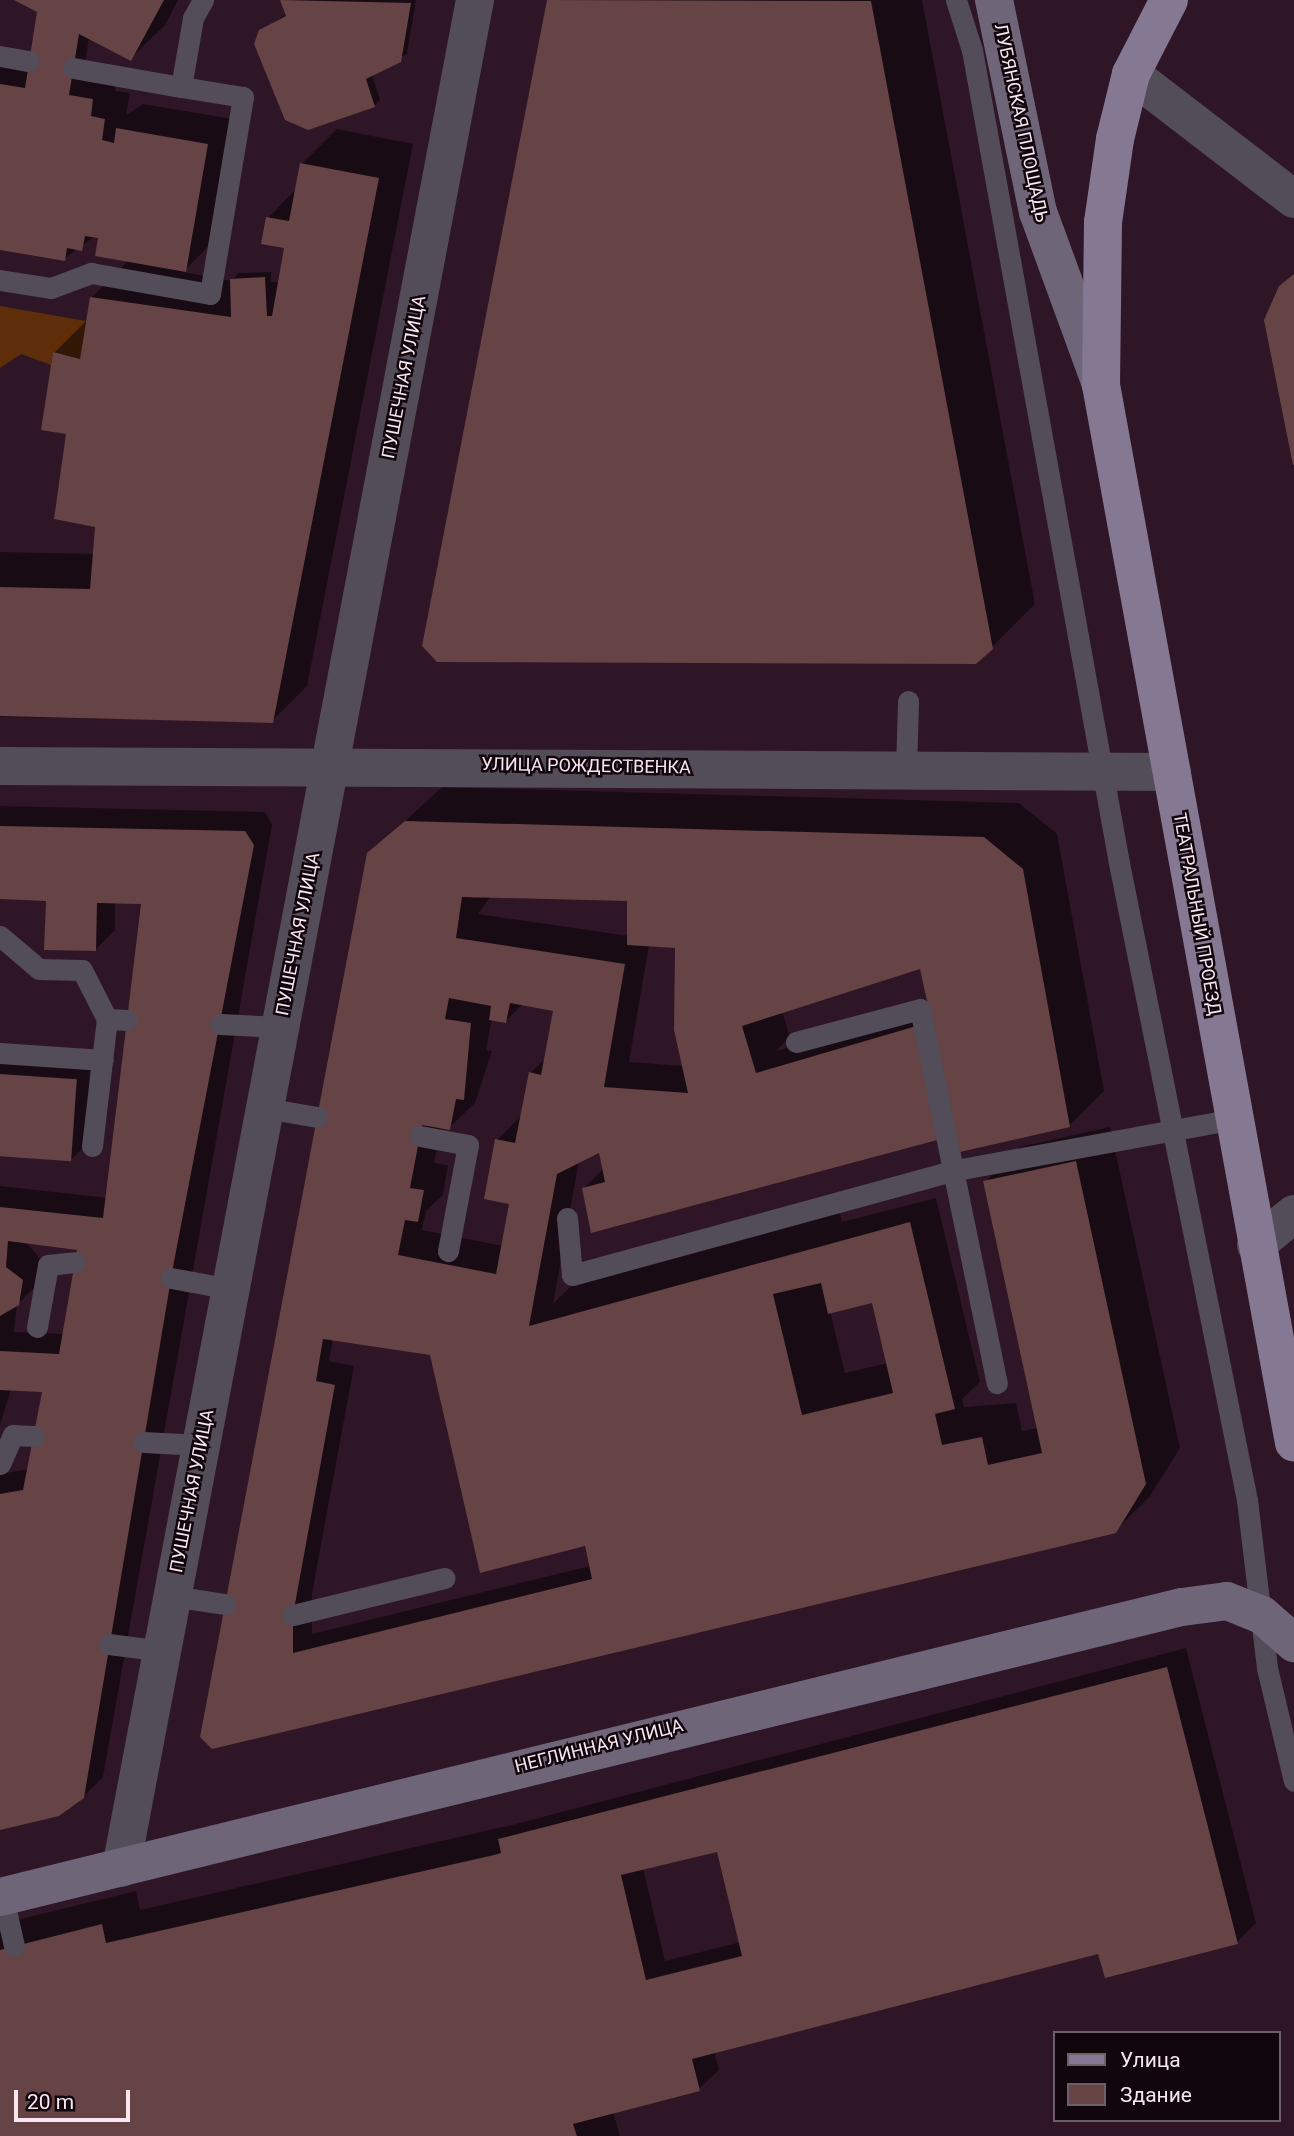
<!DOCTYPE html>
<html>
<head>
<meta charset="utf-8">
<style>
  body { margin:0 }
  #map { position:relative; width:1294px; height:2136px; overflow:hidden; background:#2f1626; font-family:Roboto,sans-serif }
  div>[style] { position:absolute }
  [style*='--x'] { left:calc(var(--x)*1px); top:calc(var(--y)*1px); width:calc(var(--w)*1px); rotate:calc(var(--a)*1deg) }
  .green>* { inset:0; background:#5e2d09 }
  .shadow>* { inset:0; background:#0007 }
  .building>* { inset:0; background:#664344; transform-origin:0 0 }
  .lane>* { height:21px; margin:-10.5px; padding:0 10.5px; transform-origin:10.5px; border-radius:10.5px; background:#534c59 }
  .street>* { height:38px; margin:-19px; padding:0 19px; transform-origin:19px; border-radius:19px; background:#534c59 }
  .secondary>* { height:38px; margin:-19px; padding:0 19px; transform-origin:19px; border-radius:19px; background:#6f6579 }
  .primary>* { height:38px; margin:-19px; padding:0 19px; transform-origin:19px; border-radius:19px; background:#857892 }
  span { translate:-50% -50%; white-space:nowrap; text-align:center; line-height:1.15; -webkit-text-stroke:5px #10060c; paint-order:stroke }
  .street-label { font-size:18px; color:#f8e5f0 }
  .legend { position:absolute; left:1053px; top:2031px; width:228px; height:91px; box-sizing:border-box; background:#10060c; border:2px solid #6d5f67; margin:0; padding:9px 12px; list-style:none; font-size:21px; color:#f8e5f0 }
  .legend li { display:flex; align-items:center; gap:14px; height:35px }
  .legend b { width:35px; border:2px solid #6d5f67 }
  .scale { position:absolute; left:14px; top:2090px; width:116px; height:32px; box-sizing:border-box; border:4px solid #f8e5f0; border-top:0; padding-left:9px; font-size:21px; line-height:24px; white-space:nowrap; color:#f8e5f0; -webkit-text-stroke:5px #10060c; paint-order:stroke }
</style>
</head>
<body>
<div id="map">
  <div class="green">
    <div style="clip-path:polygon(0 306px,86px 321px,80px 359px,53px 352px,51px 365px,21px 354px,0 368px)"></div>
  </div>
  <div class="shadow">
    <div style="clip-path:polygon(15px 0,178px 0,165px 25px,130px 59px,89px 38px,84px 69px,118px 74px,115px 91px,130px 93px,126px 115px,143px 104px,233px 119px,211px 244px,183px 272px,232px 281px,238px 273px,271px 272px,271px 282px,280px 282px,286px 246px,268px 218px,297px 188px,302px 164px,337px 129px,413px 144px,307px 686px,272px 721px,0 717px,0 552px,94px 554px,97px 525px,68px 433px,54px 353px,88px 319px,92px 297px,129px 260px,95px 236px,64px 259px,0 249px,0 54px,32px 60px,39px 12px)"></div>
    <div style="clip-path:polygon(281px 0,416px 0,407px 54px,372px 74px,380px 100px,374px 106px,260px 31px,287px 14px)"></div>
    <div style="clip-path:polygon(549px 0,922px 0,1035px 604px,992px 647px,424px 645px)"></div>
    <div style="clip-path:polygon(1294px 274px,1294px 462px,1266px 320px)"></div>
    <div style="clip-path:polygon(evenodd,442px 787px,1019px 803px,1057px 834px,1104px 1091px,1069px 1126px,955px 1122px,584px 1188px,604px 1168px,601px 1150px,579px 1161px,553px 1304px,574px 1283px,839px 1209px,842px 1222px,936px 1198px,980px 1382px,962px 1399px,964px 1407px,1016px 1403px,1022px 1431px,1038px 1428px,985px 1182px,1020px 1147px,1110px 1127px,1180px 1448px,1150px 1496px,1115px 1531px,213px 1747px,369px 854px,442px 787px,491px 896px,629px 899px,629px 936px,478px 914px,491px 896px,442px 787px,649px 945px,677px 946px,684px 1066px,629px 1062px,649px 945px,442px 787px,921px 966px,930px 1006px,776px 1051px,790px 1037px,782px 1011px,921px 966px,442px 787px,523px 1004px,555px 1010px,546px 1058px,530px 1073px,523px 1114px,497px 1140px,511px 1202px,503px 1246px,422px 1230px,426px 1211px,443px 1195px,448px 1165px,434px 1163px,441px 1127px,449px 1128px,475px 1103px,492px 1051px,486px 1050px,492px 1018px,506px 1021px,523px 1004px,442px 787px,873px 1301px,888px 1363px,845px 1373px,830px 1311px,873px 1301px,442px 787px,333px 1339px,431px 1354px,584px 1545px,590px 1566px,312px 1634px,312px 1594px,354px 1366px,329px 1361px,333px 1339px)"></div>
    <div style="clip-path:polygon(evenodd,0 806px,265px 812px,272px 825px,103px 1777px,83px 1797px,0 1828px,0 1474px,29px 1469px,44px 1391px,11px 1389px,0 1425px,0 1186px,108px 1198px,143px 902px,115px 901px,115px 930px,95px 950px,47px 899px,0 898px,0 806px,25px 1241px,79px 1249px,64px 1334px,14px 1332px,17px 1305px,38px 1284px,41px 1260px,25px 1241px)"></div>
    <div style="clip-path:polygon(0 1061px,90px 1066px,85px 1146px,72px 1159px,0 1154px)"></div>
    <div style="clip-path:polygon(evenodd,1186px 1648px,1256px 1923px,1237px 1942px,1099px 1952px,714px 2051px,719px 2070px,699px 2089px,613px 2111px,620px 2136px,0 2136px,0 1924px,136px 1891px,140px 1910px,516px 1824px,1186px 1648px,718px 1849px,741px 1942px,665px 1961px,643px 1868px,718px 1849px)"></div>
  </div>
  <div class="building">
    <div style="clip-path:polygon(14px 0,164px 0,131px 61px,79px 34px,69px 95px,93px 99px,91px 116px,105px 119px,102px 140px,114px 143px,116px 128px,208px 144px,186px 272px,95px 256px,98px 238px,85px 236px,82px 251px,67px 248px,65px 261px,0 250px,0 84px,25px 88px,37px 12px)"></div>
    <div style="clip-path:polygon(280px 0,411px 3px,401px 62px,366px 79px,375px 107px,308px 130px,285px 120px,254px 44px,259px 30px,286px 16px)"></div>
    <div style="clip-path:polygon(547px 0,871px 1px,993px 649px,976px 664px,437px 662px,422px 646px)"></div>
    <div style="clip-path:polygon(300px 163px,379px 178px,273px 723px,0 716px,0 587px,90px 589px,95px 527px,54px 519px,66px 434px,41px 430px,53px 352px,80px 359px,90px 297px,231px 317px,230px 279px,265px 277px,267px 316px,272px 316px,284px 248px,261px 244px,266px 217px,289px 221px)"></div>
    <div style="clip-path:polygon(1294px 274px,1294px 465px,1293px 465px,1264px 320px,1279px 286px)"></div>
    <div style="clip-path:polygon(evenodd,405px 821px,984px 837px,1023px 869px,1070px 1127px,960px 1152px,920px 969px,742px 1026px,756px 1073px,913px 1027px,923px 1038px,941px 1139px,591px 1233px,582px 1188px,605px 1182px,599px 1153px,557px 1174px,529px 1326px,910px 1222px,955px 1409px,935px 1414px,942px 1445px,982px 1437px,988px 1465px,1042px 1453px,983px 1181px,1076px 1161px,1146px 1484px,1116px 1533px,212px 1749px,200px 1737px,367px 853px,405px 821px,462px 897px,627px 901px,627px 945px,675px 948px,674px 1030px,688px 1093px,604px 1087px,625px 964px,456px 938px,462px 897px,405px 821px,449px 998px,491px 1006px,489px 1020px,506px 1023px,510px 1003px,553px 1011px,541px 1075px,529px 1072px,515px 1143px,495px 1139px,484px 1199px,509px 1204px,496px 1274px,398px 1255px,405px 1220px,418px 1222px,424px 1190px,410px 1188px,422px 1125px,450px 1130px,456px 1099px,464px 1100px,471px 1023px,445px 1019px,449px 998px,405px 821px,821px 1283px,828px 1314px,872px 1303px,893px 1393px,802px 1415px,773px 1294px,821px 1283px,405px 821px,323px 1339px,430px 1355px,480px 1573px,585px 1546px,592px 1579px,293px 1653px,293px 1615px,335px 1385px,316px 1381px,323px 1339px)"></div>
    <div style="clip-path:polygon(0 826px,245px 831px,254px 845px,173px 1267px,84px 1798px,59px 1816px,0 1830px,0 1494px,23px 1490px,42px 1392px,0 1390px,0 1351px,59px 1354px,77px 1250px,8px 1241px,6px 1267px,23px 1280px,19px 1305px,0 1316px,0 1207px,103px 1218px,141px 904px,97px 903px,96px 951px,44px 950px,46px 901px,0 899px)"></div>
    <div style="left:0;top:1074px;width:77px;height:82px;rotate:4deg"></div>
    <div style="clip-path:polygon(evenodd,1167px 1667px,1238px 1944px,1105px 1978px,1098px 1954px,692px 2059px,700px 2091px,573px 2124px,577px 2136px,0 2136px,0 1950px,102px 1924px,106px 1943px,494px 1855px,501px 1853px,498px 1839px,1167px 1667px,717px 1852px,742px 1956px,646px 1980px,621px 1875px,717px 1852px)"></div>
  </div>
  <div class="lane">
    <div style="--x:956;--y:0;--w:52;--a:72.3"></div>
    <div style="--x:972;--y:50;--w:826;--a:79.75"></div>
    <div style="--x:1119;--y:863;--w:650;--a:78.64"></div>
    <div style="--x:1247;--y:1500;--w:169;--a:83.2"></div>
    <div style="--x:1267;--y:1668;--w:116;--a:76.6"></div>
    <div style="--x:0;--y:56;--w:29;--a:10"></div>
    <div style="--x:73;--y:68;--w:110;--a:10"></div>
    <div style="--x:0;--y:280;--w:52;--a:8.9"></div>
    <div style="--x:51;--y:288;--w:43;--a:-20.6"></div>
    <div style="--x:91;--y:273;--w:121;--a:10"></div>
    <div style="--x:210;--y:294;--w:200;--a:-80.5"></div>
    <div style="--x:243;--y:97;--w:63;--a:-170.8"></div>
    <div style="--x:181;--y:87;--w:70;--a:-80.1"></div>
    <div style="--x:193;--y:18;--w:21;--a:-61"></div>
    <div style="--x:906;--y:770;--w:69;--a:-88.3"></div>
    <div style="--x:0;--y:936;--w:51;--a:40.2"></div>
    <div style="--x:39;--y:969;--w:43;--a:1.3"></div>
    <div style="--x:82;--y:970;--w:55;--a:63"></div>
    <div style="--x:220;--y:1024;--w:61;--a:2.8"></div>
    <div style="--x:796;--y:1042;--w:128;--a:-14.9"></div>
    <div style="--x:920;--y:1009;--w:382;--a:78.4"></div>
    <div style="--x:0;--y:1053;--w:103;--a:3.9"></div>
    <div style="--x:265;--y:1108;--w:53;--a:9.8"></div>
    <div style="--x:420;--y:1136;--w:49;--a:10.6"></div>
    <div style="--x:468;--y:1145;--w:108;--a:100.7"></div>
    <div style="--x:92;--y:1146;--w:128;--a:-83.3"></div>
    <div style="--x:107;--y:1019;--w:20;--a:3"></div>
    <div style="--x:567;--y:1218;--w:57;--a:85"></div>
    <div style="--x:572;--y:1275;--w:398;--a:-15.3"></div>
    <div style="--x:956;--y:1170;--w:282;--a:-10.4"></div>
    <div style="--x:171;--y:1278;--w:61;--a:10.4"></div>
    <div style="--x:37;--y:1327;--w:63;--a:-79.9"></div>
    <div style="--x:48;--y:1265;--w:27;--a:-6"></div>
    <div style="--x:143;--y:1442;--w:58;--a:3"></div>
    <div style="--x:0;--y:1464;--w:32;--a:-66"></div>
    <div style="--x:13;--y:1435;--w:21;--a:3"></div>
    <div style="--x:172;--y:1596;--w:54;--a:8.6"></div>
    <div style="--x:293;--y:1615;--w:156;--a:-13.7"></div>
    <div style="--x:109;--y:1644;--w:53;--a:7.5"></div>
    <div style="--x:3;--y:1897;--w:50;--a:77.3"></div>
  </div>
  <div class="street">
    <div style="--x:1131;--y:74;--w:205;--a:37.5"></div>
    <div style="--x:0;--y:766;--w:1172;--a:0.29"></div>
    <div style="--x:1256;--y:1245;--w:49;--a:-39.2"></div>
    <div style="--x:121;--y:1868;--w:1901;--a:-79.27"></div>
  </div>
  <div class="secondary">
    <div style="--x:994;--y:0;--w:217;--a:78.3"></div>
    <div style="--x:1038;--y:212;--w:183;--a:69.9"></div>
    <div style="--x:0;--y:1897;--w:1217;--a:-13.79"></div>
    <div style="--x:1182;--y:1607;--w:45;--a:-7.6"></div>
    <div style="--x:1227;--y:1601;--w:38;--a:22"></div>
    <div style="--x:1262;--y:1615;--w:43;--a:41.2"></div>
  </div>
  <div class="primary">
    <div style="--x:1169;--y:0;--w:83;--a:117.2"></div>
    <div style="--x:1131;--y:74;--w:67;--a:103.8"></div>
    <div style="--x:1115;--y:139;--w:84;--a:98.2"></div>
    <div style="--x:1103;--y:222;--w:163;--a:90.7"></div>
    <div style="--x:1101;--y:385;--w:1075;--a:79.66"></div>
  </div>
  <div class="street-label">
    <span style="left:1021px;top:123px;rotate:78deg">ЛУБЯНСКАЯ ПЛОЩАДЬ</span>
    <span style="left:404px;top:377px;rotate:-79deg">ПУШЕЧНАЯ УЛИЦА</span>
    <span style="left:586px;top:766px;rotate:1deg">УЛИЦА РОЖДЕСТВЕНКА</span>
    <span style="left:1197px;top:914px;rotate:80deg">ТЕАТРАЛЬНЫЙ ПРОЕЗД</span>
    <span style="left:298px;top:934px;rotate:-79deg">ПУШЕЧНАЯ УЛИЦА</span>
    <span style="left:192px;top:1491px;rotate:-79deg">ПУШЕЧНАЯ УЛИЦА</span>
    <span style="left:599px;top:1746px;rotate:-14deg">НЕГЛИННАЯ УЛИЦА</span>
  </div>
  <ul class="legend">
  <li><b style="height:9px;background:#857892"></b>Улица</li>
  <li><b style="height:19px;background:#664344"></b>Здание</li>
  </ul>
  <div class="scale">20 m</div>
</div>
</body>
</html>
